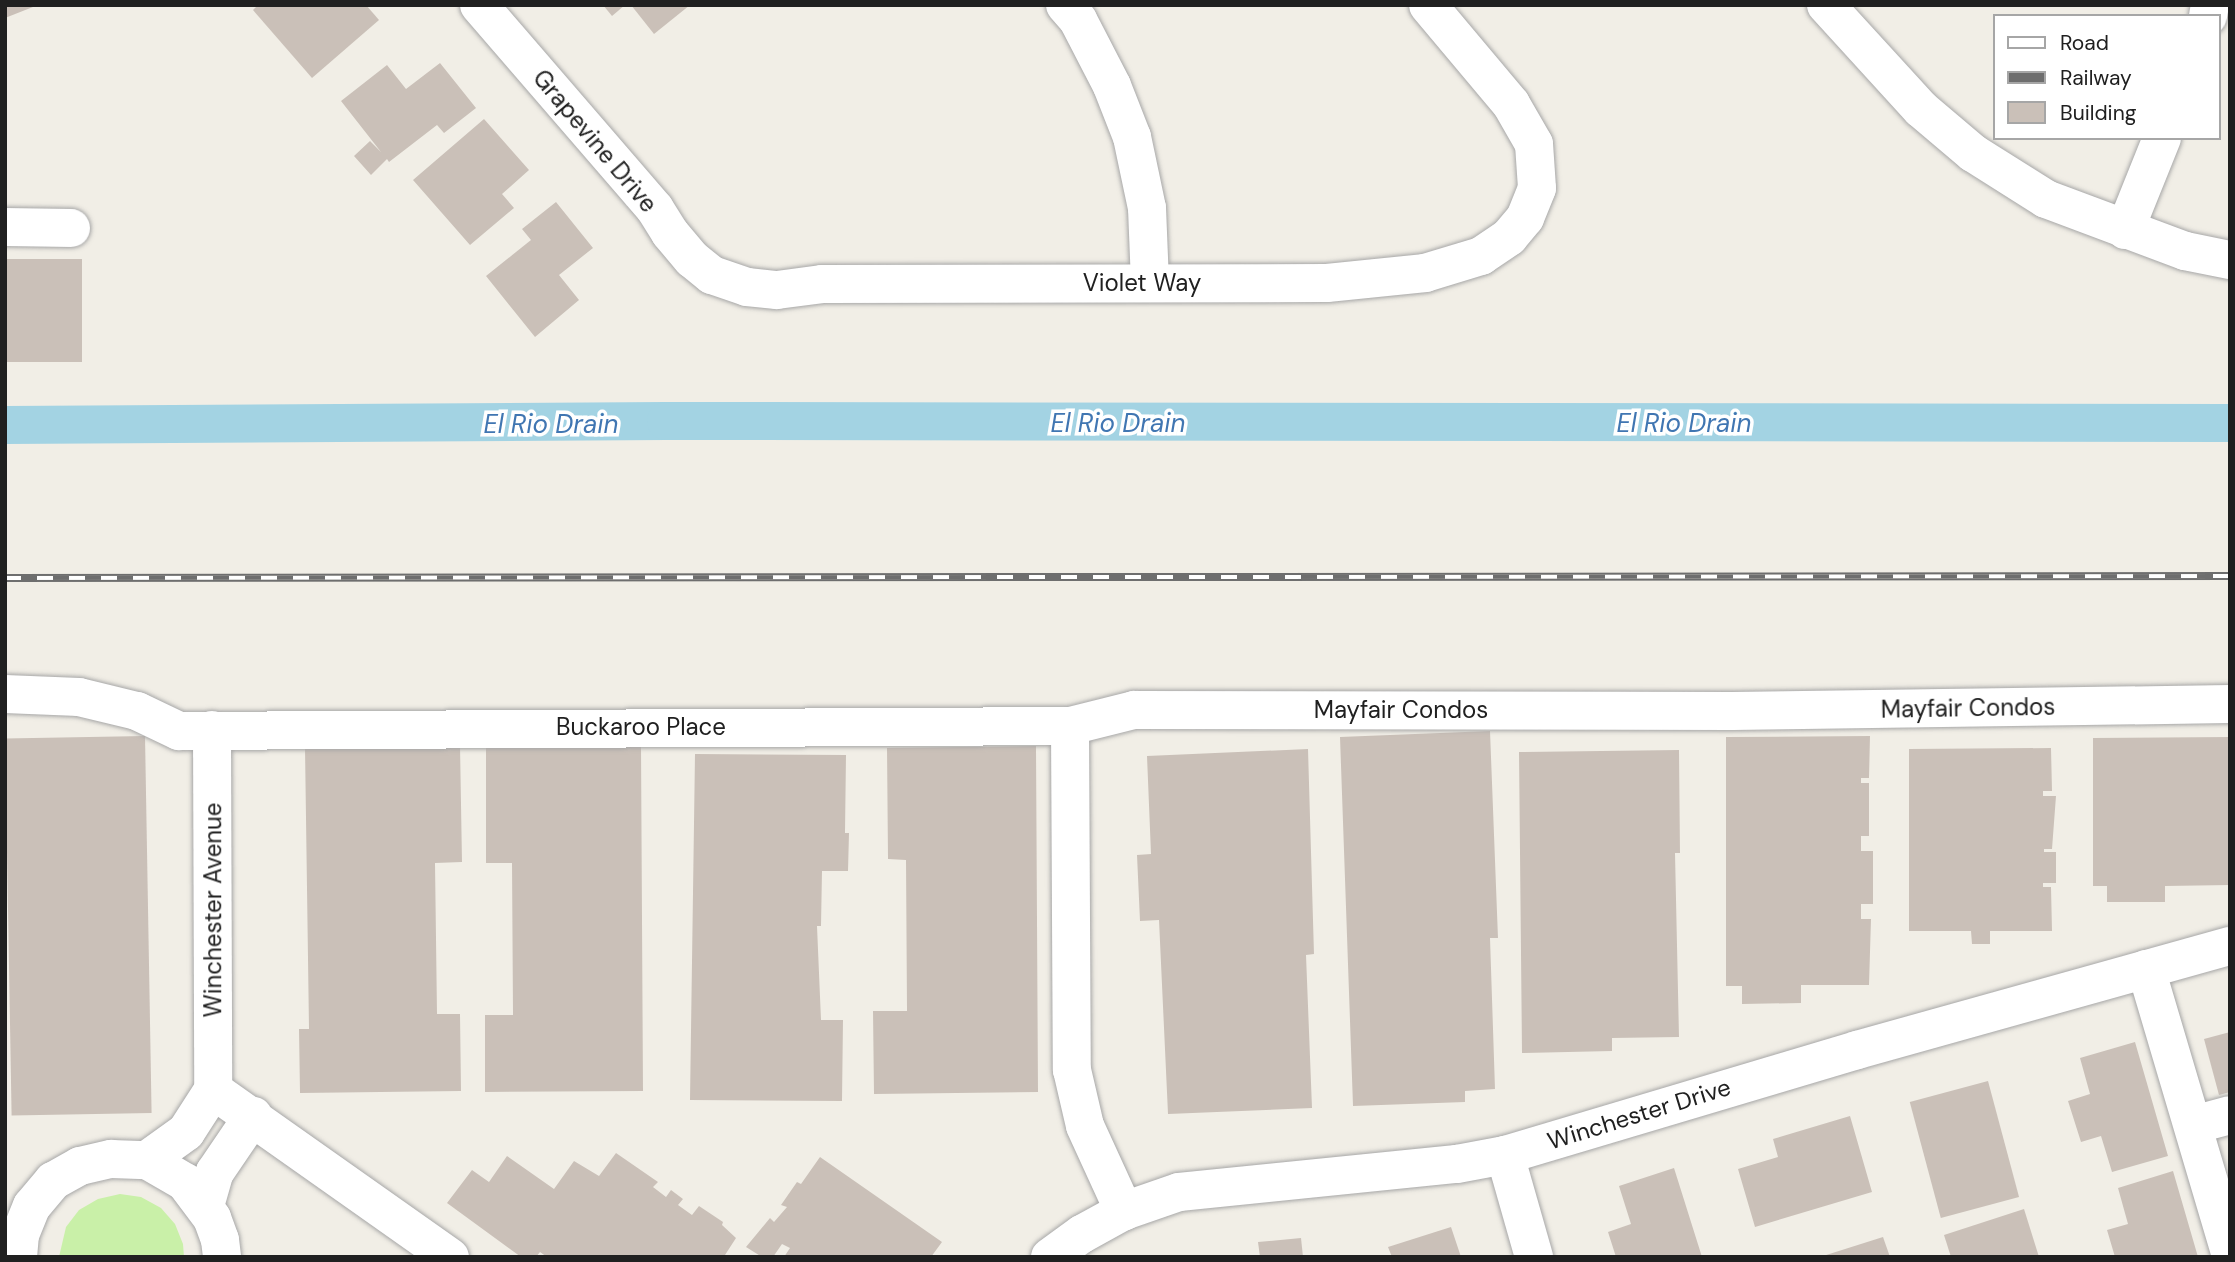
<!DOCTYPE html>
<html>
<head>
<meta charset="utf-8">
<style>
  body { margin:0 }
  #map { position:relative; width:2235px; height:1262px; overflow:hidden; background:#f1eee6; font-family:"DM Sans",sans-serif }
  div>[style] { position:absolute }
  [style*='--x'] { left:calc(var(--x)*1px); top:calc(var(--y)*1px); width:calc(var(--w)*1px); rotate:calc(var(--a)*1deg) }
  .grass>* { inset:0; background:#c9f0a8 }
  .canal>* { height:38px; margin:-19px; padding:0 19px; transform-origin:19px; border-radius:19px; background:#a3d3e3 }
  .building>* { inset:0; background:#cac0b8; transform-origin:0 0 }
  .roads { filter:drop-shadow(0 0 2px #a7a7a7) drop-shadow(0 0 2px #a7a7a7) }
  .minor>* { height:38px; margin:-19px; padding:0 19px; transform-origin:19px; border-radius:19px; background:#fff }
  .rail>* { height:8px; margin-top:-4px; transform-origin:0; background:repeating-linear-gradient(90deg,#fff 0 16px,#6e6e6e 0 32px); box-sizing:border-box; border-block:2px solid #6e6e6e }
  span { translate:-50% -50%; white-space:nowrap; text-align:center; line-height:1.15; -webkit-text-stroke:7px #fff; paint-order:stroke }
  .street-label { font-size:24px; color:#202020 }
  .water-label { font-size:26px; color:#4076b2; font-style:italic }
  .frame { position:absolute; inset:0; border:7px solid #202020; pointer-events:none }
  .legend { position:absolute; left:1993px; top:14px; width:228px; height:126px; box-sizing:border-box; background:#fff; border:2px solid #a6a6a6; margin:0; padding:9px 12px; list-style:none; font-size:21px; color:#202020 }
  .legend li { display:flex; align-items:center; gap:14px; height:35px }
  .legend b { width:35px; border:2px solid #a6a6a6 }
</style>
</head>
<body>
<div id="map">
  <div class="grass">
    <div style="clip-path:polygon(120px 1194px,141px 1197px,161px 1208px,175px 1224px,183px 1244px,184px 1257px,59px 1257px,66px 1227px,79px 1210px,98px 1199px)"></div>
  </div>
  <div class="canal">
    <div style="--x:5;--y:425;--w:661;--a:-0.35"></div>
    <div style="--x:666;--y:421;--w:1564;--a:0.07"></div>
  </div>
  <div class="building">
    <div style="clip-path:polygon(5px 5px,38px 5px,5px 18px)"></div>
    <div style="clip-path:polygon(258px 5px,366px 5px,379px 20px,312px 78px,253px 10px)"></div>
    <div style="clip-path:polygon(603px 5px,625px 5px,612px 16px)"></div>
    <div style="clip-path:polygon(631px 5px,690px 5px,654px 34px)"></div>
    <div style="clip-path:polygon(440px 63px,476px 108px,444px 133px,437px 125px,389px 162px,387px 159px,371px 175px,354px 156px,370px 141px,381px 152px,341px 101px,387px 65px,406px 89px)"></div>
    <div style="clip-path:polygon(484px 119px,529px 170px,502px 194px,514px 208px,470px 245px,413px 180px)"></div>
    <div style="clip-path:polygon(556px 202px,593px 248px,559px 275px,579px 300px,535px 337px,486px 276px,531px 240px,522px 229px)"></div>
    <div style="left:5px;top:259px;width:77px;height:103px"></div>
    <div style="clip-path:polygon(1490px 731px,1498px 938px,1490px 938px,1495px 1089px,1465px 1091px,1465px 1102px,1353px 1106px,1340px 737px)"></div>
    <div style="left:145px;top:736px;width:377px;height:140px;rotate:89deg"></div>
    <div style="clip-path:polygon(1870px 736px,1869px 778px,1861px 778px,1861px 783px,1869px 783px,1869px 836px,1861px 836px,1861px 851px,1873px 851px,1873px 904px,1861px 904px,1861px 919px,1871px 919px,1869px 985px,1801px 985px,1801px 1003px,1742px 1004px,1742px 986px,1726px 986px,1726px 737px)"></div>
    <div style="clip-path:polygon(2230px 737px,2230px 885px,2165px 886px,2165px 902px,2107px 902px,2107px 886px,2093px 886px,2093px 738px)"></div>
    <div style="clip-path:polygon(460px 745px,462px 862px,435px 863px,437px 1014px,460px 1014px,461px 1091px,300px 1093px,299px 1029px,309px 1029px,305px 748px)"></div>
    <div style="clip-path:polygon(641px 745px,643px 1091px,485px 1092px,485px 1015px,513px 1015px,512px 863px,486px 863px,486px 746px)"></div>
    <div style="clip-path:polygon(1036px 746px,1038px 1092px,874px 1094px,873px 1011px,907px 1011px,906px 860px,888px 859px,887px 748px)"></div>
    <div style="clip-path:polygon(2051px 748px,2052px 791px,2043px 791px,2043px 796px,2056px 796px,2052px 849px,2044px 849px,2044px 852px,2056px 852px,2056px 883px,2043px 883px,2043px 887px,2051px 887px,2052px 931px,1990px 931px,1990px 944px,1972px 944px,1971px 931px,1909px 931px,1909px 749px)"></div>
    <div style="clip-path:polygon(1308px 749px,1314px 954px,1306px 955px,1312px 1108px,1168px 1114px,1159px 920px,1140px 921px,1137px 855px,1151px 854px,1147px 756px)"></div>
    <div style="clip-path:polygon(1679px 750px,1680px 853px,1675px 853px,1679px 1037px,1612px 1038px,1612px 1051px,1522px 1053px,1519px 752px)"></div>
    <div style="clip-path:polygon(695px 754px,846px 755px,845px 833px,849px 833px,848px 871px,822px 871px,821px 926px,817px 926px,821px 1020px,843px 1020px,842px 1101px,690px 1100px)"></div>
    <div style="clip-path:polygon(2230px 1032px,2230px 1092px,2219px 1095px,2204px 1039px)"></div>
    <div style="clip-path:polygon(2135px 1042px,2168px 1156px,2112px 1172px,2101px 1136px,2081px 1142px,2068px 1101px,2090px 1094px,2080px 1058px)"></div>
    <div style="left:1988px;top:1081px;width:120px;height:81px;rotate:75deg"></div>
    <div style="clip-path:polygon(1850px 1116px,1872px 1192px,1755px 1227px,1738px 1169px,1778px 1157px,1773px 1139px)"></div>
    <div style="clip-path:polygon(616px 1153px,658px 1182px,653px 1187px,666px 1197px,671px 1190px,683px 1199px,678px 1205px,692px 1215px,699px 1206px,723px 1222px,722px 1225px,736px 1238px,725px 1255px,728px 1257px,547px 1257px,540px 1252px,536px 1257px,521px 1257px,447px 1203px,472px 1170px,489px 1182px,507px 1156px,554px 1189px,574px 1161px,599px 1176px)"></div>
    <div style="clip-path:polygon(820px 1157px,942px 1242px,931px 1257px,784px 1257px,790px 1248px,782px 1244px,773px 1257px,762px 1257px,746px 1247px,770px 1218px,774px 1222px,787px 1207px,781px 1205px,797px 1182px,801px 1184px)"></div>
    <div style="clip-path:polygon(1674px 1168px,1702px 1257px,1616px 1257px,1608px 1232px,1631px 1224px,1619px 1186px)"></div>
    <div style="clip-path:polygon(2173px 1171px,2198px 1257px,2115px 1257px,2107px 1230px,2128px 1224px,2118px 1188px)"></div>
    <div style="clip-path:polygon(2024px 1209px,2039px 1257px,1951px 1257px,1944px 1235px)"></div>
    <div style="clip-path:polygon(1451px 1227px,1461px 1257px,1392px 1257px,1388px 1247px)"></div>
    <div style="clip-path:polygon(1883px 1237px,1890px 1257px,1824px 1257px,1823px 1256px)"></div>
    <div style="clip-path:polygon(1301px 1238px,1303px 1257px,1260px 1257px,1258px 1242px)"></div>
  </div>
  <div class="roads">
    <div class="minor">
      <div style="--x:479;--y:5;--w:269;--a:49.2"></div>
      <div style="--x:655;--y:209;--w:28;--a:58"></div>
      <div style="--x:670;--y:233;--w:34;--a:50"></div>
      <div style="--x:692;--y:259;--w:26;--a:39"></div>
      <div style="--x:712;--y:275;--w:37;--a:19"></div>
      <div style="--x:747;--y:287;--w:30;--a:6"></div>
      <div style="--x:777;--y:290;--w:45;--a:-7.6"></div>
      <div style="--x:822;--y:284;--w:505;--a:-0.11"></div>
      <div style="--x:1327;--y:283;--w:99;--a:-5.8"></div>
      <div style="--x:1425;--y:273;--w:59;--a:-16.9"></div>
      <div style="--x:1481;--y:256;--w:34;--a:-34"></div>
      <div style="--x:1509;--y:237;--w:25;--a:-50"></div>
      <div style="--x:1525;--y:218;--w:32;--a:-68"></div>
      <div style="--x:1537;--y:188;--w:44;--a:-93.9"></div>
      <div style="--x:1534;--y:144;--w:46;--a:-119.9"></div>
      <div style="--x:1511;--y:104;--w:129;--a:-130"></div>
      <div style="--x:1065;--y:5;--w:20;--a:49"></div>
      <div style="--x:1078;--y:20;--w:74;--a:62.7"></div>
      <div style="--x:1112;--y:86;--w:55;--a:68.6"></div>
      <div style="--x:1132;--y:137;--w:73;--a:78.1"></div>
      <div style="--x:1147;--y:208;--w:74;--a:87.7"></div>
      <div style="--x:1826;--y:5;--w:141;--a:47.6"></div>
      <div style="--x:1921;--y:109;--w:68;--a:40.2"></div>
      <div style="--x:1973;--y:153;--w:86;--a:32.2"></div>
      <div style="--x:2046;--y:199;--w:148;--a:20.5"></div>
      <div style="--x:2185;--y:251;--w:46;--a:11.3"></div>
      <div style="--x:2208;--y:16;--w:11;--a:-80"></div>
      <div style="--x:5;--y:227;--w:66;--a:0.9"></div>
      <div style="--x:2125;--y:230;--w:99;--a:-68.1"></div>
      <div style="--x:5;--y:694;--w:74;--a:2.3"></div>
      <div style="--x:79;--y:697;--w:60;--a:13.6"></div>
      <div style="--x:137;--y:711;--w:47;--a:25.5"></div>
      <div style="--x:179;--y:731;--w:891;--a:-0.32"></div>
      <div style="--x:1070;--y:726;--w:66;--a:-14"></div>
      <div style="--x:1134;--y:710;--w:598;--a:0.1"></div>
      <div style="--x:1732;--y:711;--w:498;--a:-0.8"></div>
      <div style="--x:1070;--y:726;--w:344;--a:89.7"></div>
      <div style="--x:1072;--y:1070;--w:57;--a:76.9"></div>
      <div style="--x:1085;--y:1126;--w:94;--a:65.4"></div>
      <div style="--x:212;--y:730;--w:360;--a:89.8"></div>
      <div style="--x:2146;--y:969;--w:295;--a:73.5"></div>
      <div style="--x:213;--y:1090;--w:290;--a:35.2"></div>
      <div style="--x:2193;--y:1125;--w:38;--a:-15"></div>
      <div style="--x:1505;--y:1155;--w:106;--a:74.1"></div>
      <div style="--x:147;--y:1160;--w:48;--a:-35.7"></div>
      <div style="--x:186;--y:1132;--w:50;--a:-57.3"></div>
      <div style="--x:205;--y:1206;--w:35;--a:-74"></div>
      <div style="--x:215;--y:1172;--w:68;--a:-55.8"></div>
      <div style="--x:18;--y:1257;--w:22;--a:-85"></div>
      <div style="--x:20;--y:1235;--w:31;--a:-68"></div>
      <div style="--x:32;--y:1206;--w:33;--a:-50"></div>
      <div style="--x:53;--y:1181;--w:31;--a:-29"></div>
      <div style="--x:80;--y:1166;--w:32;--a:-13"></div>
      <div style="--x:111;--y:1159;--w:36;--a:2"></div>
      <div style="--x:147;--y:1160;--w:44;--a:30.1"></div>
      <div style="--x:185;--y:1182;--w:45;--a:53.1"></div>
      <div style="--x:212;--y:1218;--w:23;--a:70"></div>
      <div style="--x:220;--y:1240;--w:17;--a:83"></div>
      <div style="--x:1050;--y:1257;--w:39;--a:-36"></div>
      <div style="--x:1082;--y:1234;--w:48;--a:-28.7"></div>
      <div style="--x:1124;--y:1211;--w:58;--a:-19.1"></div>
      <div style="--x:1179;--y:1192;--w:279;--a:-5.8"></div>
      <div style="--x:1457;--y:1164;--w:49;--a:-10.6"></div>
      <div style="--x:1505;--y:1155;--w:367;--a:-16.6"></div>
      <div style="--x:1857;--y:1050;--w:387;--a:-15.6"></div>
    </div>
  </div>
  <div class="rail">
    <div style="--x:5;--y:578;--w:2225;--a:-0.05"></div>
  </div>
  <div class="street-label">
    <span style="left:595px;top:141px;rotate:50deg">Grapevine Drive</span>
    <span style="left:1142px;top:283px">Violet Way</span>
    <span style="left:1968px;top:708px;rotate:-1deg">Mayfair Condos</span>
    <span style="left:1401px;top:710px">Mayfair Condos</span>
    <span style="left:641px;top:727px">Buckaroo Place</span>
    <span style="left:213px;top:910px;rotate:-90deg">Winchester Avenue</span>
    <span style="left:1639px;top:1114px;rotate:-17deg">Winchester Drive</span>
  </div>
  <div class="water-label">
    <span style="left:1118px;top:424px">El Rio Drain</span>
    <span style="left:1684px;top:424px">El Rio Drain</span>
    <span style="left:551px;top:425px">El Rio Drain</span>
  </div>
  <div class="frame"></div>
  <ul class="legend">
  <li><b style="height:9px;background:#fff"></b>Road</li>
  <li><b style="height:9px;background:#6e6e6e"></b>Railway</li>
  <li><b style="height:19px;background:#cac0b8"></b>Building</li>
  </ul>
</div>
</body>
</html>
